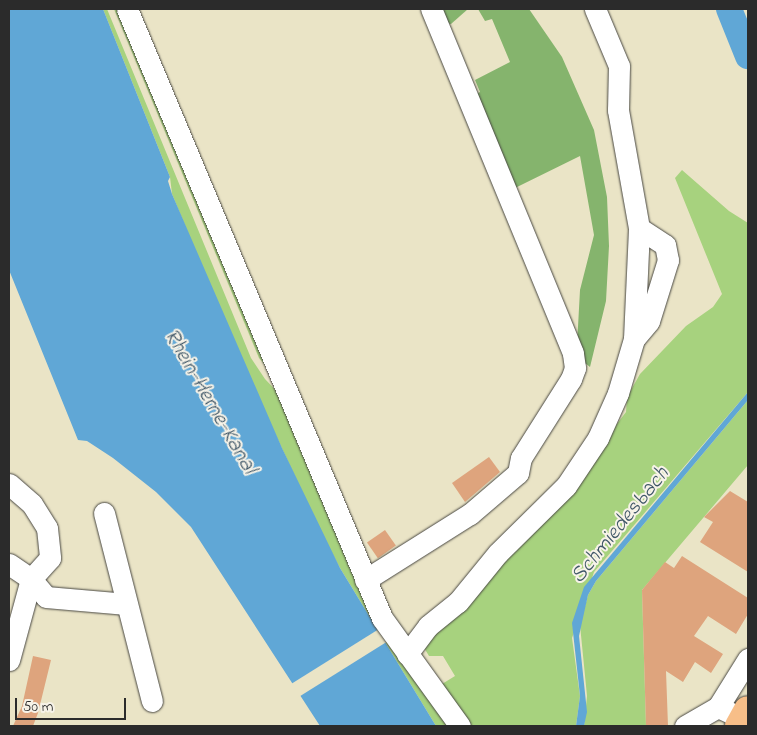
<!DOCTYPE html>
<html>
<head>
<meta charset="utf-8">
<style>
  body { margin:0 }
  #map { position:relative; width:757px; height:735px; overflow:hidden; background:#eae4c6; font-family:"Indie Flower",sans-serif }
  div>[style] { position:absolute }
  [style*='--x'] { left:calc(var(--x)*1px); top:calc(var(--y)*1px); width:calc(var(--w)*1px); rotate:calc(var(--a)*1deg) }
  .green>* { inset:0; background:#a7d27e }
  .forest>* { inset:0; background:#85b46d }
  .water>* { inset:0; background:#60a7d6 }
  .pier>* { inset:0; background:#eae4c6; transform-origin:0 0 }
  .river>* { height:26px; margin:-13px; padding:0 13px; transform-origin:13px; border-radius:13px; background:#60a7d6 }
  .building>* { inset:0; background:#dea47d; transform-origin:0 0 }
  .roads { filter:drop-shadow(0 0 1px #484742) drop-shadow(0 0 1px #484742) }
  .minor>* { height:21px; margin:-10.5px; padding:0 10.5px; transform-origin:10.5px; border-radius:10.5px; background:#fff }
  .major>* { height:28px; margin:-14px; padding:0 14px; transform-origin:14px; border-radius:14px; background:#f7be88 }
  span { translate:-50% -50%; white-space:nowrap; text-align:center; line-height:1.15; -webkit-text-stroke:4px #f7f3e8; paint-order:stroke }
  .water-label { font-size:22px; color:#3e5667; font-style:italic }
  .frame { position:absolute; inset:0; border:10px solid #2b2b2b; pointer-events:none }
  .scale { position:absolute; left:15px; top:698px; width:111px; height:22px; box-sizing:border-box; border:2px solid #2b2b2b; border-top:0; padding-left:6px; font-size:15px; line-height:18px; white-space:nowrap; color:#2b2b2b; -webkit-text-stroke:4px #f7f3e8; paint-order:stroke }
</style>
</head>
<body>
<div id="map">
  <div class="green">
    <div style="clip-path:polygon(103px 9px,107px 9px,251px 358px,265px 379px,284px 399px,340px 535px,450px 726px,436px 726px,340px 568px,319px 528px,240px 358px,172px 194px,170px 177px)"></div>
    <div style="clip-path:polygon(114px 9px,122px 9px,272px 373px,259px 358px)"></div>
    <div style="clip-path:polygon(682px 170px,729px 211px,748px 223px,748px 392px,594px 572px,572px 638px,580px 696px,576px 726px,470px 726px,442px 684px,455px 676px,443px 656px,429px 656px,423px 646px,569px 487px,626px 412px,627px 397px,640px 374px,686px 326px,713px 307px,722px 294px,675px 178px)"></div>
    <div style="clip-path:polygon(748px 400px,748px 465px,642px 590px,646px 726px,584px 726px,587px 696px,580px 625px,588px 595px,596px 581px)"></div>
  </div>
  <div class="forest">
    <div style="clip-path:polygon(441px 9px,468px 9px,451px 24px,446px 23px)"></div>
    <div style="clip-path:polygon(478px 9px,529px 9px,562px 57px,594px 130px,607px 197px,609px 246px,606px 301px,590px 367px,580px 359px,577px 345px,580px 290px,594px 235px,580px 156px,515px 188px,476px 94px,480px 92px,475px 80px,510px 62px,492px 19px,485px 21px)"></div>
  </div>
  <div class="water">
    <div style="clip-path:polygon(9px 9px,103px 9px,170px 177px,168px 181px,172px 194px,282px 448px,340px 568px,436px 726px,320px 726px,191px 527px,156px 492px,113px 458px,87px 441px,78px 440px,9px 270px)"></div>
    <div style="clip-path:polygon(748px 392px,748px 400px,596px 581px,588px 595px,579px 636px,587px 712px,584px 726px,576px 726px,580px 696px,572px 623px,584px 587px)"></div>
  </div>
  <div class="pier">
    <div style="left:379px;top:629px;width:15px;height:106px;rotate:58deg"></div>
  </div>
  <div class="river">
    <div style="--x:729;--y:9;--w:51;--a:68"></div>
  </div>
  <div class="building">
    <div style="clip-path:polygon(489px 457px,500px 472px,465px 502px,452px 483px)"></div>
    <div style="clip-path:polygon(730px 491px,748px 502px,748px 572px,700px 542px,713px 522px,704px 517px)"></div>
    <div style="left:385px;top:530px;width:19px;height:22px;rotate:55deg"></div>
    <div style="clip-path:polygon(682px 556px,748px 598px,748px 614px,736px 634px,708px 616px,694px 636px,723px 654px,711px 673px,695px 662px,683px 682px,666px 671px,668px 726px,646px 726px,642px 590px,665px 562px,674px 568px)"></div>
    <div style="clip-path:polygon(33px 656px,51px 660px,38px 713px,33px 726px,13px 726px,22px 706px)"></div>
  </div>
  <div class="roads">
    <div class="minor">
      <div style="--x:127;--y:9;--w:660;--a:67.28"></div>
      <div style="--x:382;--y:618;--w:133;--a:54.2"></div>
      <div style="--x:634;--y:339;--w:23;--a:-50"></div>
      <div style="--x:649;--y:321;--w:64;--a:-72.7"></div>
      <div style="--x:668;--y:260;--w:15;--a:-101"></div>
      <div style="--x:665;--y:245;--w:31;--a:-147"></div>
      <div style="--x:9;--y:484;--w:30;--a:41"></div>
      <div style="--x:32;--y:504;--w:28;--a:58"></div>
      <div style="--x:47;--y:528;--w:30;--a:84"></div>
      <div style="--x:50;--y:558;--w:28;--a:132"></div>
      <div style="--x:31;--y:579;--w:84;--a:105.2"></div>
      <div style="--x:104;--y:513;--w:194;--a:75.7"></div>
      <div style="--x:9;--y:564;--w:27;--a:34"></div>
      <div style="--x:31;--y:579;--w:23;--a:50"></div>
      <div style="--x:46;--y:597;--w:81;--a:4.9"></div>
      <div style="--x:365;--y:580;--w:124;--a:-32.2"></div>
      <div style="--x:470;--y:514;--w:63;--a:-40.5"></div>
      <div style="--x:518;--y:473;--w:15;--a:-79"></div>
      <div style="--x:521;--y:458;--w:93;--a:-57.7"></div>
      <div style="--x:571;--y:379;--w:12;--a:-70"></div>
      <div style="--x:575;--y:368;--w:15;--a:-98"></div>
      <div style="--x:573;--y:353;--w:372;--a:-112.4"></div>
      <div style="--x:407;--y:654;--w:35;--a:-53"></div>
      <div style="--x:428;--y:626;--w:38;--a:-39"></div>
      <div style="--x:458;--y:602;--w:63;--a:-50.8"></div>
      <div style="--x:498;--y:553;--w:95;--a:-44.6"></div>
      <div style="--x:566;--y:486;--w:58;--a:-56.3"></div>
      <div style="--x:598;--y:438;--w:49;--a:-66"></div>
      <div style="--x:618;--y:393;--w:56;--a:-73.5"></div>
      <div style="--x:634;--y:339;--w:111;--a:-87.4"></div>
      <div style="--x:639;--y:228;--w:120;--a:-100.1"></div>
      <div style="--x:618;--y:110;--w:44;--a:-88.7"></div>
      <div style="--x:619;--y:66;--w:62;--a:-112.8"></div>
      <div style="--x:718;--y:707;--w:57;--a:-58"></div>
      <div style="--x:685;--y:726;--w:38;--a:-30"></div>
      <div style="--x:718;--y:707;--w:33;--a:25"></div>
    </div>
    <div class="major">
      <div style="--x:739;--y:726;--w:18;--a:-61"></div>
    </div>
  </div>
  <div class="water-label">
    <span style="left:209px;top:402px;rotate:60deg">Rhein-Herne-Kanal</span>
    <span style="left:621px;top:526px;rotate:-51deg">Schmiedesbach</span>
  </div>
  <div class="frame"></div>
  <div class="scale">50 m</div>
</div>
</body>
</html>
